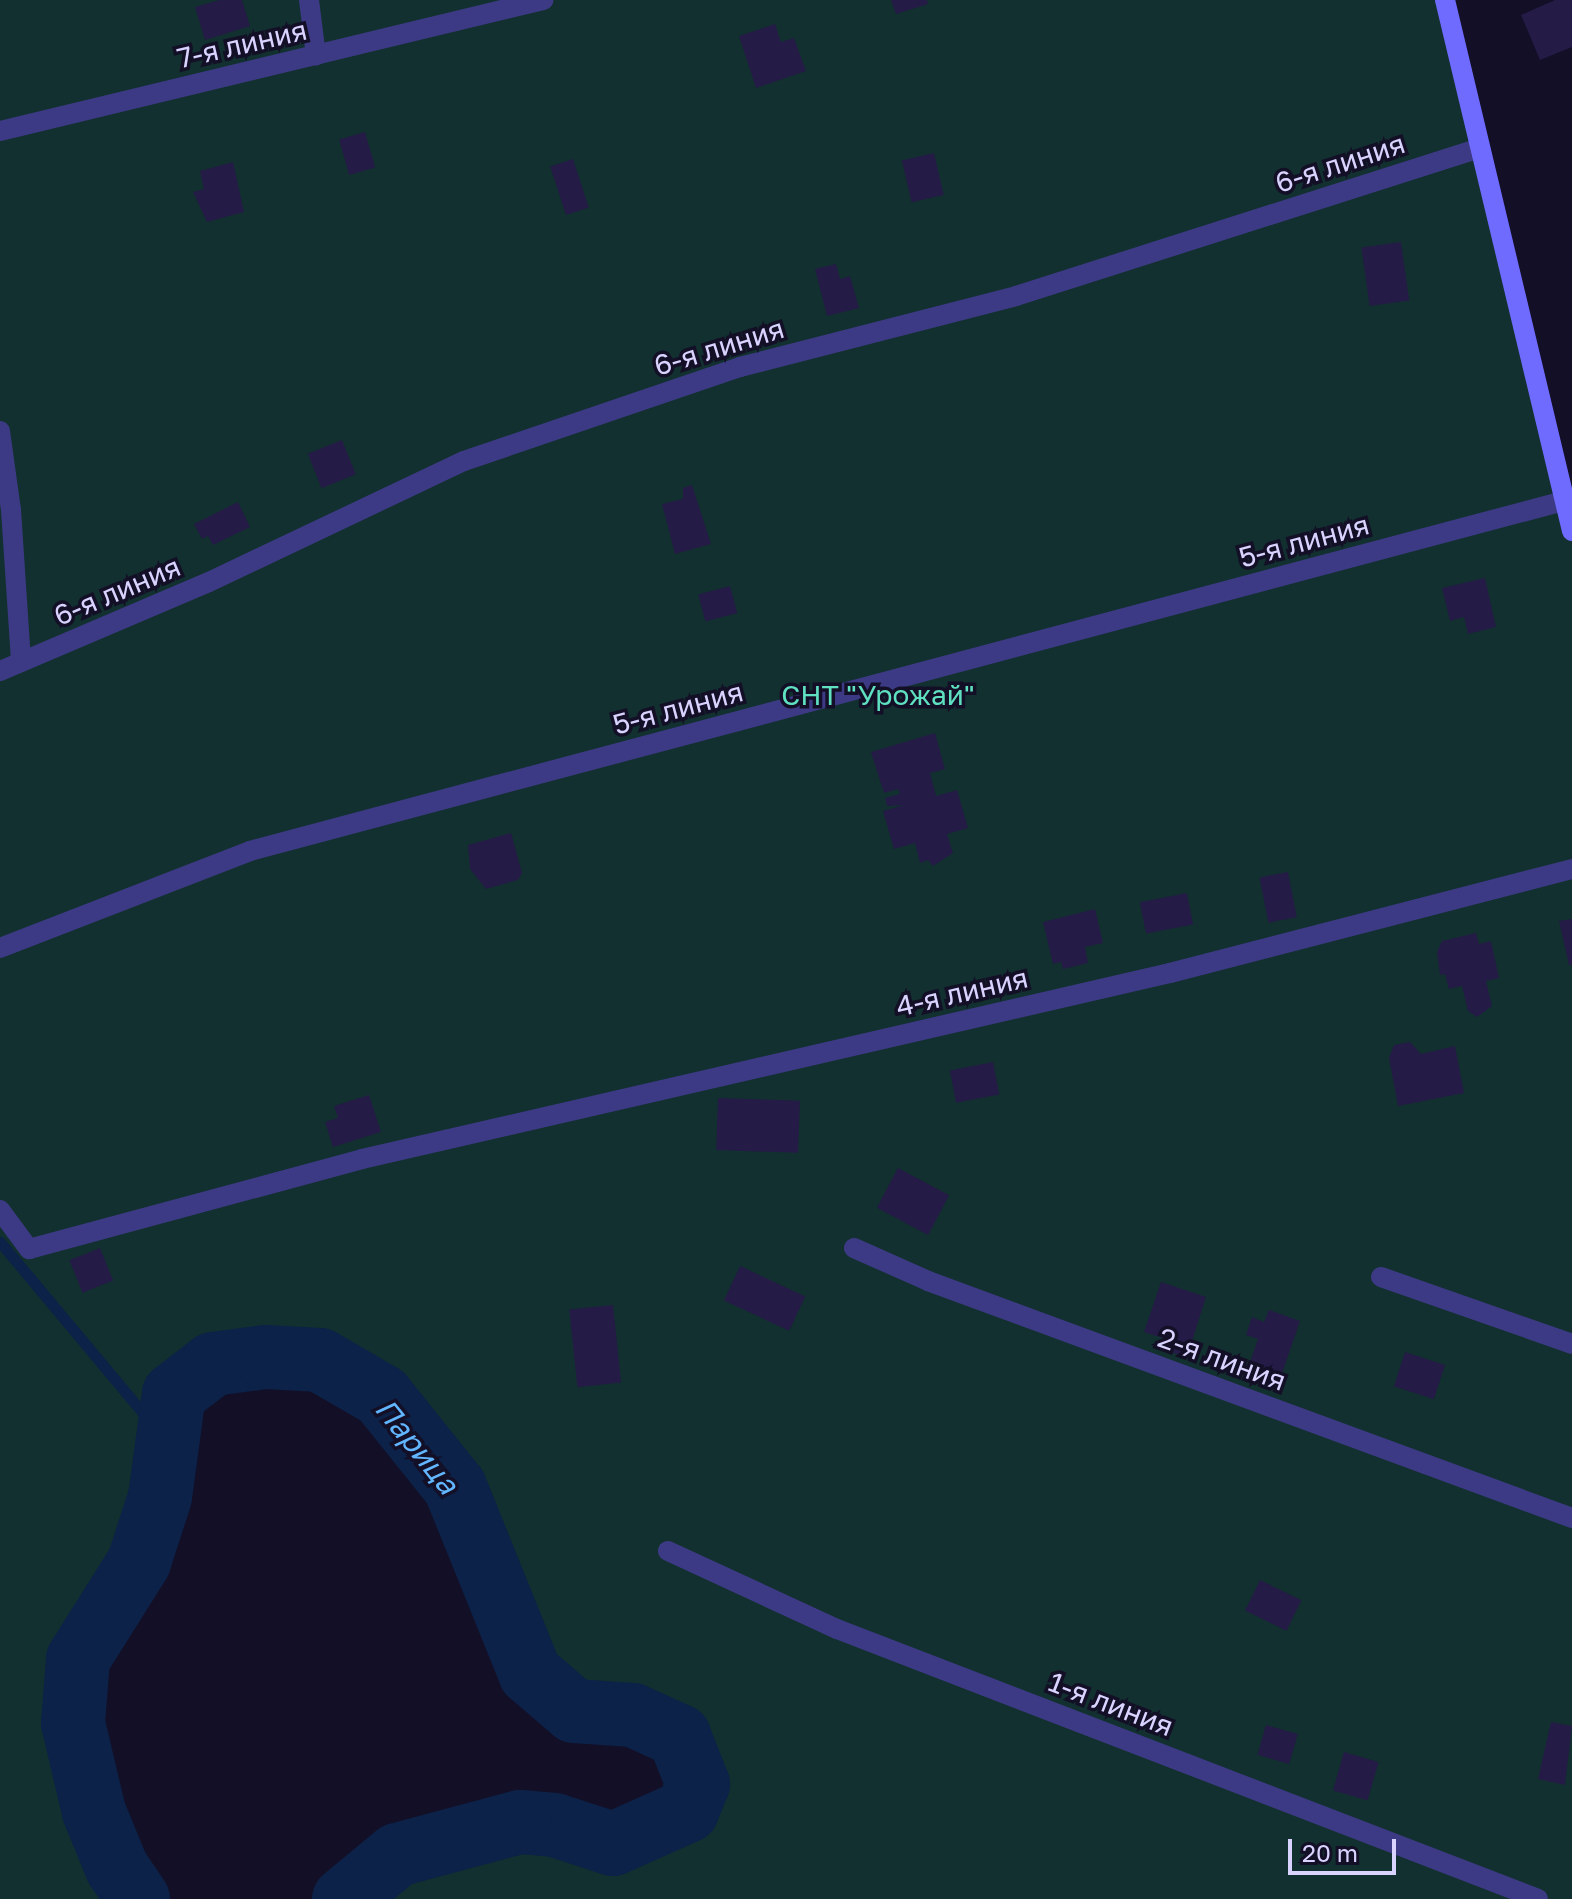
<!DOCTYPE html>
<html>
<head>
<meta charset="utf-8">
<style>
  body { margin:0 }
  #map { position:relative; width:1572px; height:1899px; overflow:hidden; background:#130f26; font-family:"Golos Text",sans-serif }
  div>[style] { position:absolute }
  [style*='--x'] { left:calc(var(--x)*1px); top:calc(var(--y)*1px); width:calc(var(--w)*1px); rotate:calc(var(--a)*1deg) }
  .green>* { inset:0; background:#12302f }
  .stream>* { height:11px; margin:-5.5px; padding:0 5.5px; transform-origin:5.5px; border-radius:5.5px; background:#0c2248 }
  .river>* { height:64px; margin:-32px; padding:0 32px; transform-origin:32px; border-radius:32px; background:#0c2248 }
  .building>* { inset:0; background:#241b47; transform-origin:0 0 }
  .street>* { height:20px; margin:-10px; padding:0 10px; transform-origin:10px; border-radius:10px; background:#3d3a85 }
  .secondary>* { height:20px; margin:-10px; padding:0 10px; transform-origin:10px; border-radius:10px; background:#6f6bff }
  span { translate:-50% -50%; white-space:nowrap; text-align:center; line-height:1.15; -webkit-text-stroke:7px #130f26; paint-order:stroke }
  .street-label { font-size:28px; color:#d9d4ff }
  .park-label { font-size:28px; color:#5fe0c0 }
  .water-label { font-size:30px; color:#62b6ff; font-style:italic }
  .scale { position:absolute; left:1288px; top:1839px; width:108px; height:36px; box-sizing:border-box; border:4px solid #d9d4ff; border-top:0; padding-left:10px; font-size:24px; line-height:28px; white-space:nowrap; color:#d9d4ff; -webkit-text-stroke:6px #130f26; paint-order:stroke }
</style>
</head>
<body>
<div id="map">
  <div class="green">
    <div style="clip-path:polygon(0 0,1445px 0,1572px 531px,1572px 1899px,344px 1899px,397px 1855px,520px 1822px,555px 1825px,613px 1844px,686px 1811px,698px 1784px,679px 1736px,633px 1715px,574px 1711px,530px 1673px,455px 1487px,382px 1396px,320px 1360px,266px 1357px,213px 1364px,174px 1394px,160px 1497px,139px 1562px,78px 1659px,73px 1723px,94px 1812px,117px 1868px,138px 1899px,0 1899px)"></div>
  </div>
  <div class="stream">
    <div style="--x:0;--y:1242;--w:261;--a:50.1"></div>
  </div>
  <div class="river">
    <div style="--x:138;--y:1899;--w:37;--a:-124"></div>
    <div style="--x:117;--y:1868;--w:61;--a:-112.3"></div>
    <div style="--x:94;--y:1812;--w:91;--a:-103.3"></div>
    <div style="--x:73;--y:1723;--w:64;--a:-85.5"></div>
    <div style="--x:78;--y:1659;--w:115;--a:-57.8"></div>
    <div style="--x:139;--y:1562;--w:68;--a:-72.1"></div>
    <div style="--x:160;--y:1497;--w:104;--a:-82.3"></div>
    <div style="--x:174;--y:1394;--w:49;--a:-37.6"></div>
    <div style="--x:213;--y:1364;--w:53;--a:-7.5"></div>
    <div style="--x:266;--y:1357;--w:54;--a:3.2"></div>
    <div style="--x:320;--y:1360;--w:72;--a:30.1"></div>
    <div style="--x:382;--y:1396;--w:117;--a:51.3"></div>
    <div style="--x:455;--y:1487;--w:201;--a:68"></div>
    <div style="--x:530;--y:1673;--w:58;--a:40.8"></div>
    <div style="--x:574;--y:1711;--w:59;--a:3.9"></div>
    <div style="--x:633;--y:1715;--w:51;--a:24.5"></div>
    <div style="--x:679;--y:1736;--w:52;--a:68.4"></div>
    <div style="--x:698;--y:1784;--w:29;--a:112"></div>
    <div style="--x:687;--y:1811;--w:81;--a:156"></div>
    <div style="--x:613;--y:1844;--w:61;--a:-161.9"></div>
    <div style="--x:555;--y:1825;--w:35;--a:-175"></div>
    <div style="--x:520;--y:1822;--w:127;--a:165"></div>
    <div style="--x:397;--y:1855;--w:69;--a:140.3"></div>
  </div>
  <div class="building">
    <div style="clip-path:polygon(220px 0,242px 0,250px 26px,205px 40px,195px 7px)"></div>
    <div style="clip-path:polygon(891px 0,927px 0,928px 4px,896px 14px)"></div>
    <div style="clip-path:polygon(1555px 0,1572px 0,1572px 47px,1540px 60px,1521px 15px)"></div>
    <div style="clip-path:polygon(775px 24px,781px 42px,794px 38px,806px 71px,756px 88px,739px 36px)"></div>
    <div style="left:365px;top:132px;width:37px;height:27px;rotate:74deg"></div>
    <div style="left:934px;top:153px;width:43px;height:33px;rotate:77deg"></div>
    <div style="left:573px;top:159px;width:51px;height:24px;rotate:72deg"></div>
    <div style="clip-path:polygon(233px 162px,244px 212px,207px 222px,193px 192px,204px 189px,200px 171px)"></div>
    <div style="left:1401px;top:242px;width:59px;height:40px;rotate:82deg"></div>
    <div style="clip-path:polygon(836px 264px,840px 279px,850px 276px,859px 308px,827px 316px,815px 269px)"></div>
    <div style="left:342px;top:440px;width:37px;height:37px;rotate:68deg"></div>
    <div style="clip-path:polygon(692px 485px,711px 544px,675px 554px,662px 504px,683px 499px,683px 488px)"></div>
    <div style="clip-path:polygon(238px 502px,250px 527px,213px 545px,208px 536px,202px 539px,194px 524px)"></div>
    <div style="clip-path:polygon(1485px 578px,1496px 627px,1468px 634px,1464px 617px,1450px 621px,1442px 588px)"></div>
    <div style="left:730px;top:586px;width:28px;height:33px;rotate:75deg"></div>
    <div style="clip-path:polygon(935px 733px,945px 769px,930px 773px,936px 796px,957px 790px,968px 828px,947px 834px,953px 853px,933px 866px,928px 860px,920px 863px,915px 843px,894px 849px,883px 811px,904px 805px,887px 806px,885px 798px,900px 794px,898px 789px,884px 793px,871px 752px)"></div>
    <div style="clip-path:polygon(511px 833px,522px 873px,518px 880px,486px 889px,470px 869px,468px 845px)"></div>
    <div style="left:1288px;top:872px;width:46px;height:29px;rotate:79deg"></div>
    <div style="left:1187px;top:893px;width:32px;height:48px;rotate:79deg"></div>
    <div style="clip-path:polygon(1095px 909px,1103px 943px,1085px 947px,1088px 963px,1063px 969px,1061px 962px,1053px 964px,1043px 922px)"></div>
    <div style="clip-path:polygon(1572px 919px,1572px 965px,1569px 965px,1559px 921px)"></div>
    <div style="clip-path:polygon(1476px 933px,1479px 944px,1491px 941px,1499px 978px,1486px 981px,1492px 1006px,1477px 1017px,1468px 1011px,1462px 986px,1449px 989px,1445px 974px,1440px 975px,1437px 952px,1442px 941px)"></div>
    <div style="clip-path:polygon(1410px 1042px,1421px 1054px,1455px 1046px,1464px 1093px,1398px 1106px,1389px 1058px,1394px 1045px)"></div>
    <div style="left:993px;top:1062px;width:33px;height:44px;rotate:79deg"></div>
    <div style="clip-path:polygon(369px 1095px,381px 1132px,333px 1147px,325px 1122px,338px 1118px,334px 1106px)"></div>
    <div style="left:718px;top:1098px;width:82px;height:52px;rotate:2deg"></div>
    <div style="left:898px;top:1168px;width:58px;height:45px;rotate:28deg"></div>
    <div style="left:100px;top:1248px;width:35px;height:33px;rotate:68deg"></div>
    <div style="left:740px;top:1266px;width:72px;height:38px;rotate:25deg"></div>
    <div style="clip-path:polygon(1161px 1282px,1206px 1297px,1187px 1357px,1166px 1351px,1169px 1340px,1144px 1332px)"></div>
    <div style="left:613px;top:1305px;width:78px;height:44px;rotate:84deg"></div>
    <div style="clip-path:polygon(1269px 1310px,1300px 1321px,1278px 1385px,1246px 1374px,1258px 1339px,1246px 1335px,1252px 1317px,1264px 1322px)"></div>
    <div style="left:1405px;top:1352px;width:42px;height:36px;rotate:18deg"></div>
    <div style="left:1260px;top:1580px;width:46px;height:34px;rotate:26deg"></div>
    <div style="clip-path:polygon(1551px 1722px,1572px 1726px,1565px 1785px,1538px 1779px)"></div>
    <div style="left:1266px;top:1725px;width:33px;height:31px;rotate:16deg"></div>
    <div style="left:1344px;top:1752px;width:36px;height:40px;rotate:16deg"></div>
  </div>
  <div class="street">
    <div style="--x:309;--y:0;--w:56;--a:82.9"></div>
    <div style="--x:0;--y:131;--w:559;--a:-13.56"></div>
    <div style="--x:0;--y:431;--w:80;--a:82.1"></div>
    <div style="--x:11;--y:510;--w:152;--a:86.2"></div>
    <div style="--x:0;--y:671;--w:227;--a:-23.1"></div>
    <div style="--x:209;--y:582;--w:282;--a:-25.4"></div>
    <div style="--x:464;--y:461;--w:292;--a:-18.8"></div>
    <div style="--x:740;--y:367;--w:285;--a:-14.4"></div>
    <div style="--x:1016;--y:296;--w:487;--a:-17.7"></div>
    <div style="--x:0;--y:948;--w:268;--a:-21.2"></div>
    <div style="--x:250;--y:851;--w:1360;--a:-14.92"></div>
    <div style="--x:0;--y:1210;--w:49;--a:53.4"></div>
    <div style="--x:29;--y:1249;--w:345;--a:-15.1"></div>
    <div style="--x:362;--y:1159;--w:829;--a:-12.96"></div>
    <div style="--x:1170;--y:973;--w:415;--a:-14.5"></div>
    <div style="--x:854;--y:1248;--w:81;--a:24"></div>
    <div style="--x:928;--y:1281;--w:686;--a:20.2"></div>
    <div style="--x:1381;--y:1277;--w:202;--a:19.3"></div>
    <div style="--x:668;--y:1551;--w:186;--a:24.8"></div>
    <div style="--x:837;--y:1629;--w:751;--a:21.06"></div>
  </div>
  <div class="secondary">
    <div style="--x:1445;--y:0;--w:546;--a:76.55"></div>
  </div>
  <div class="street-label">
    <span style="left:242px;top:44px;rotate:-13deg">7-я линия</span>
    <span style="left:1340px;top:163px;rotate:-18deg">6-я линия</span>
    <span style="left:719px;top:347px;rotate:-17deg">6-я линия</span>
    <span style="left:1304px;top:541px;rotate:-15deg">5-я линия</span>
    <span style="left:117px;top:591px;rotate:-23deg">6-я линия</span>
    <span style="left:678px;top:708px;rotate:-15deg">5-я линия</span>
    <span style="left:962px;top:992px;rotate:-13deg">4-я линия</span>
    <span style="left:1222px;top:1359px;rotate:20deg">2-я линия</span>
    <span style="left:1111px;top:1704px;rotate:21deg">1-я линия</span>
  </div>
  <div class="park-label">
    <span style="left:878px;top:695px">СНТ "Урожай"</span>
  </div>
  <div class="water-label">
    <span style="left:417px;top:1446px;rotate:51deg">Парица</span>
  </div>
  <div class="scale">20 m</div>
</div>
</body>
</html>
